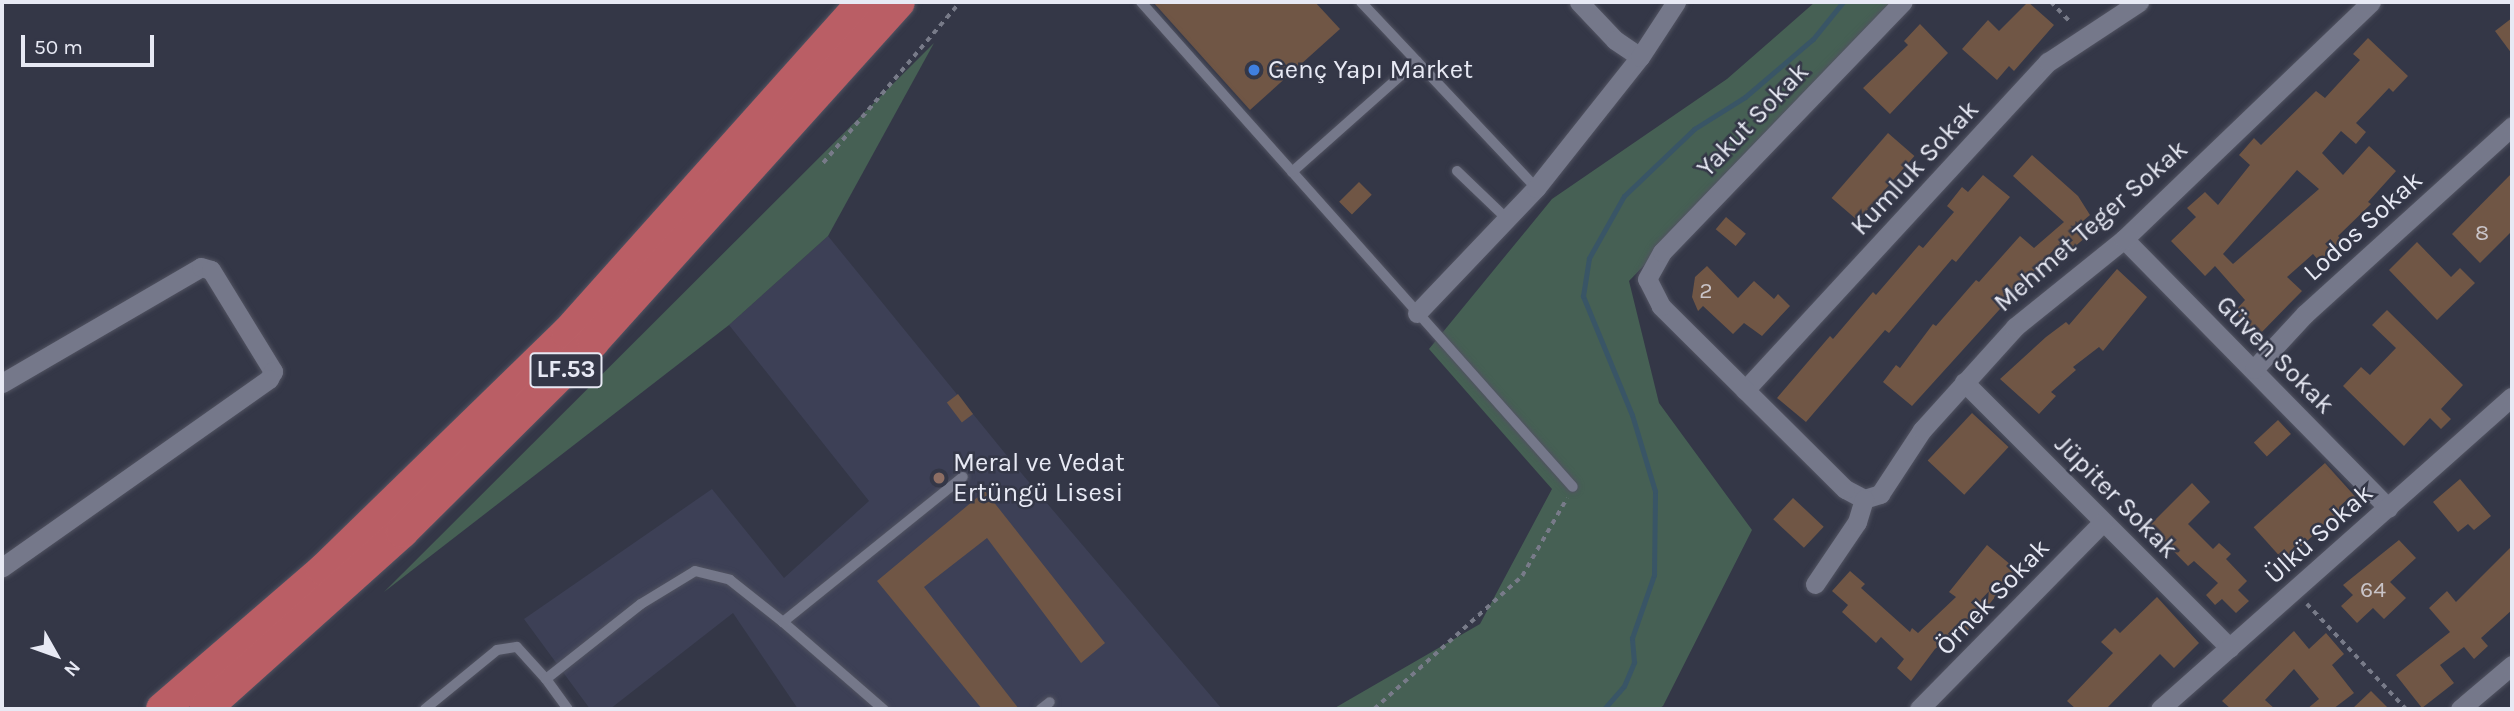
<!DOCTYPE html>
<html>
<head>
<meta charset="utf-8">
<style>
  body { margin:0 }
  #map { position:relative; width:2514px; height:711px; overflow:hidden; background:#343747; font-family:Karla,sans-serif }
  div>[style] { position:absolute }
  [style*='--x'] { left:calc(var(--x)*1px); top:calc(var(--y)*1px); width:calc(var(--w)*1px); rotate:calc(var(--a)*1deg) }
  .built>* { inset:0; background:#3d4056 }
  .green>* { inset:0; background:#466054 }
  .stream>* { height:5px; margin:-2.5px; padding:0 2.5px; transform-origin:2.5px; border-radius:2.5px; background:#395566 }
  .building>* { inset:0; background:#705645; transform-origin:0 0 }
  .path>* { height:3.5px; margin-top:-1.75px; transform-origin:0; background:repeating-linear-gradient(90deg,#787b89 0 5px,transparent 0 10px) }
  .roads { filter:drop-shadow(0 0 2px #515361) drop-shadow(0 0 2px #515361) }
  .service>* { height:10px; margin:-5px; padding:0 5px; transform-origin:5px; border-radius:5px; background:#75788a }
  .minor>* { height:19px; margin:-9.5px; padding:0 9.5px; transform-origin:9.5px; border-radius:9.5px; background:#75788a }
  .trunk>* { height:32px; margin:-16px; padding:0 16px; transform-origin:16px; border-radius:16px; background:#ba5e65 }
  .dots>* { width:19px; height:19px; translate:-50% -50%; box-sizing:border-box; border:4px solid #343747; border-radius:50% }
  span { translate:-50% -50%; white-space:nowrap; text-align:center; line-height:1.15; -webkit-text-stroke:5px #343747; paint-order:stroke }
  .number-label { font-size:23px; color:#c9c4c8 }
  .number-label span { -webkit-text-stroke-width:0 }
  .shield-label span { padding:2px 5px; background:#343747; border:2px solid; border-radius:5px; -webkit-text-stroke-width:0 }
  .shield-label { font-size:24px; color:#e7e9f4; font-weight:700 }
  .poi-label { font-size:26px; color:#e7e9f4 }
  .left { translate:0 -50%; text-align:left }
  .street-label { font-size:26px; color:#e7e9f4 }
  .frame { position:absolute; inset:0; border:4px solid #e7e9f4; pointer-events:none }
  .north { position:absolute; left:21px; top:620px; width:70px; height:70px; -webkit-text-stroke:5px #343747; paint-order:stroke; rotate:130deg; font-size:19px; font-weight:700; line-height:28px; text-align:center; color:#e7e9f4 }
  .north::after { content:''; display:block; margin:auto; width:24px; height:32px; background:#e7e9f4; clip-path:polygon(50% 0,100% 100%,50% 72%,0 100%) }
  .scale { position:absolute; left:21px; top:35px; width:133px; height:32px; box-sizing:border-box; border:4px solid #e7e9f4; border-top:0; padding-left:9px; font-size:21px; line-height:24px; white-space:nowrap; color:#e7e9f4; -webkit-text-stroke:5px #343747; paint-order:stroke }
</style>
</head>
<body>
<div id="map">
  <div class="built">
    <div style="clip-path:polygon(828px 236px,1017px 468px,1222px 709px,798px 709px,733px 613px,610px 709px,590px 709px,524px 619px,712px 489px,784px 578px,869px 501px,729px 325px)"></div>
  </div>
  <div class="green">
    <div style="clip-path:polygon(1815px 2px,1915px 2px,1841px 79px,1718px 189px,1629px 281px,1659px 403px,1752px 530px,1663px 706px,1658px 709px,1333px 709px,1480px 624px,1552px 489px,1429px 349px,1552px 199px,1727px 79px)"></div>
    <div style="clip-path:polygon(934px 43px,828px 236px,729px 325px,384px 592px)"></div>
  </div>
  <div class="stream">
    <div style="--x:1577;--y:709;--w:11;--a:0"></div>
    <div style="--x:1604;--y:709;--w:30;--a:-49"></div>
    <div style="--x:1624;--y:686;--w:26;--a:-67"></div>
    <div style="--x:1634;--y:662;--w:24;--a:-95"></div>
    <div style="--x:1632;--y:638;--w:67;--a:-70.8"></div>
    <div style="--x:1654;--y:575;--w:84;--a:-89.3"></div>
    <div style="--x:1655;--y:491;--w:79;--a:-106.8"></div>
    <div style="--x:1632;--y:415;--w:129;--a:-112.4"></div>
    <div style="--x:1583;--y:296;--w:38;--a:-81"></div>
    <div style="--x:1589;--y:258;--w:71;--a:-60.6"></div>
    <div style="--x:1624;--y:196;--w:97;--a:-43.7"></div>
    <div style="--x:1694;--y:129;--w:60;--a:-32.1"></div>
    <div style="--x:1745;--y:97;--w:89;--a:-40.5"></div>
    <div style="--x:1813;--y:39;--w:48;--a:-51"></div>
  </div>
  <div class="building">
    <div style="clip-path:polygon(1153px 2px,1315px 2px,1340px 29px,1250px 110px)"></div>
    <div style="clip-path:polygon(2028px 2px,2054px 25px,2014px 71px,2009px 66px,1997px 80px,1962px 49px,1988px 20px,1999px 31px)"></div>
    <div style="clip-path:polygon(2512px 18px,2512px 54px,2495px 31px)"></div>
    <div style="clip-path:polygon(1920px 24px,1948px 53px,1890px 114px,1863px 88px,1908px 45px,1904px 41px)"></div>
    <div style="clip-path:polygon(evenodd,2368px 38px,2408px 76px,2393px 92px,2389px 88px,2356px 123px,2366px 132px,2356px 144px,2341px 131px,2322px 153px,2343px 175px,2369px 146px,2396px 171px,2368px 202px,2371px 204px,2338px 236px,2342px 241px,2319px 261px,2313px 254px,2287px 277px,2302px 291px,2259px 335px,2234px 312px,2245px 300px,2215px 266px,2205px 276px,2171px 241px,2196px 217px,2187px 208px,2205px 192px,2218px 205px,2250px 165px,2239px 155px,2254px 138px,2261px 145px,2316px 91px,2325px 98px,2360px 60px,2353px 54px,2368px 38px,2297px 170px,2319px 189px,2233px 264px,2223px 254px,2297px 170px)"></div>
    <div style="left:1888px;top:133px;width:35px;height:86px;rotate:41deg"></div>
    <div style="clip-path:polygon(2032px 155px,2078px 196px,2090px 215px,2077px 226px,2086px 237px,2066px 254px,2058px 245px,1912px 406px,1883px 382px,1896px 365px,1900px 368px,1933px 324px,1936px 326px,1976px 280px,1979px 282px,2020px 236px,2034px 248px,2064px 222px,2013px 176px)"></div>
    <div style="clip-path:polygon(2512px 173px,2512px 231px,2480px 263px,2452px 234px)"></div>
    <div style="clip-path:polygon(1983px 175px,2010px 197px,1956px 262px,1952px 259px,1889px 333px,1885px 330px,1806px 422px,1777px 398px,1830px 336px,1833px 339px,1873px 292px,1876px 295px,1919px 245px,1923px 248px,1954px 212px,1947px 206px,1962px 187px,1968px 192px)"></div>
    <div style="left:1359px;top:182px;width:18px;height:28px;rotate:45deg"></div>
    <div style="left:1726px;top:217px;width:26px;height:16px;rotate:40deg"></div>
    <div style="clip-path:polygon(2417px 242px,2451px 277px,2460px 268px,2475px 283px,2437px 320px,2389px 270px)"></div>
    <div style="clip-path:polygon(1707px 266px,1738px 298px,1754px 281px,1774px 299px,1778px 294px,1790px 306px,1762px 336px,1744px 323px,1733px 334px,1703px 306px,1698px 311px,1692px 297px,1695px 277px)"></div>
    <div style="clip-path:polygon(2117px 269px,2147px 297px,2103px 351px,2099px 347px,2073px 367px,2076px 370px,2051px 392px,2056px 396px,2039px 414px,2000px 379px,2046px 337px,2066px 322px,2069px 325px)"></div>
    <div style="clip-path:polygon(2387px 310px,2463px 385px,2441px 409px,2451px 419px,2441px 429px,2430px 418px,2404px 446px,2343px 386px,2361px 367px,2370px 375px,2396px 348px,2372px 325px)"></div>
    <div style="left:958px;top:394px;width:25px;height:14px;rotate:53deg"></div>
    <div style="left:1972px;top:413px;width:50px;height:65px;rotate:43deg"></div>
    <div style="left:2278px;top:420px;width:19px;height:33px;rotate:47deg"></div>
    <div style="left:2325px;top:463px;width:46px;height:96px;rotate:48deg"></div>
    <div style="clip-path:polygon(2460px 479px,2491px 516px,2474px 530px,2468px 524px,2458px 532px,2433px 502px)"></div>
    <div style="clip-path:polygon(2192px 483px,2210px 502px,2188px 524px,2213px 549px,2219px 543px,2231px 554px,2226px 559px,2247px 581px,2238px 590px,2249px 601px,2236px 613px,2222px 599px,2215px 605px,2206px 595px,2218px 583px,2194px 561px,2188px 566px,2149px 526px)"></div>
    <div style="clip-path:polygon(985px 491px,1105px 643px,1081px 663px,987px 538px,924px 587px,1019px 709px,982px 709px,877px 581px)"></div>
    <div style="left:1793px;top:498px;width:42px;height:29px;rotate:43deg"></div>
    <div style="clip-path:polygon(2399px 540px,2416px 558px,2390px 582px,2406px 598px,2384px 619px,2373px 608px,2357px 623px,2341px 606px,2353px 595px,2343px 585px)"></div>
    <div style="clip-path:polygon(1987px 545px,2017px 570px,1965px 634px,1960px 629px,1935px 649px,1911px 681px,1897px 668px,1904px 659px,1881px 637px,1876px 643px,1842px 612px,1848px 605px,1832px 591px,1850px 571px,1865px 584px,1861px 588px,1910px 632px,1912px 628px,1918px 633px,1956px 597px,1949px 592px)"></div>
    <div style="clip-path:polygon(2512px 546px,2512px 610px,2481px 638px,2488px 646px,2474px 659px,2464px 647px,2440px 665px,2454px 683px,2422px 708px,2396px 675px,2450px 632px,2429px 608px,2447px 591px,2456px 602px)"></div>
    <div style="clip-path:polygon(2157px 597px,2199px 643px,2174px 668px,2160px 654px,2106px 709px,2076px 709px,2067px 701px,2113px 653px,2101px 642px,2115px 628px,2120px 633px)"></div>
    <div style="clip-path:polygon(2294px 631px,2309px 649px,2326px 633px,2344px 654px,2332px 665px,2354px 693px,2333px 709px,2307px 709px,2319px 699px,2294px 669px,2265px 700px,2275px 709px,2231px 709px,2222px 701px)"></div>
    <div style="clip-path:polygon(2371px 691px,2389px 709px,2352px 709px)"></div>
  </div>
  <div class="path">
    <div style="--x:2051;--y:2;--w:30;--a:46"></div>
    <div style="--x:823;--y:163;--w:211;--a:-49.6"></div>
    <div style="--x:2307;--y:604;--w:144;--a:46.7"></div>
    <div style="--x:1374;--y:709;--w:199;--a:-41.9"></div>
    <div style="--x:1522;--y:576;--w:90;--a:-60"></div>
  </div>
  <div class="roads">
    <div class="service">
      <div style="--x:1141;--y:2;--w:649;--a:48.31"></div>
      <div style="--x:1361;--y:2;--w:255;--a:46.7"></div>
      <div style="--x:1457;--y:171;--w:69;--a:43.8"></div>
      <div style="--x:1292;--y:172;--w:167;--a:-41.6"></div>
      <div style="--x:783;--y:622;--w:133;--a:41"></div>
      <div style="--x:546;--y:679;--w:37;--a:54"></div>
      <div style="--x:425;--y:709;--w:93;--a:-39.3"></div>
      <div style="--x:497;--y:650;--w:20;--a:-9"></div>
      <div style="--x:517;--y:647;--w:43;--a:47.8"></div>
      <div style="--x:546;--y:679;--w:121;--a:-38.3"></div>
      <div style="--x:641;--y:604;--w:63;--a:-31.4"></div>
      <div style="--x:695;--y:571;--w:36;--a:14"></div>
      <div style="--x:730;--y:580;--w:68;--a:38.4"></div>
      <div style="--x:783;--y:622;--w:231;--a:-38.9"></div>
      <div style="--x:1041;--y:709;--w:11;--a:-38"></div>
    </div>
    <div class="minor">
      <div style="--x:1579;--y:2;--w:52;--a:46.5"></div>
      <div style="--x:1615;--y:40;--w:30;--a:34"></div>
      <div style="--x:2124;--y:239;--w:377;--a:45.5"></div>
      <div style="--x:1417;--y:313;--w:173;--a:-46.4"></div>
      <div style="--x:1536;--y:188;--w:167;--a:-51.6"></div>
      <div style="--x:1640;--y:57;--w:66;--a:-56.8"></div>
      <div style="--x:2254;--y:369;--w:75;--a:-47.2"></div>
      <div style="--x:2305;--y:314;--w:280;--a:-42.2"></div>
      <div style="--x:1964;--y:382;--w:376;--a:45"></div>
      <div style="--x:2;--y:383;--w:230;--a:-30.2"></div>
      <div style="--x:201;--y:267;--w:10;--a:17"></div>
      <div style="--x:211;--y:270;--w:119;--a:58.5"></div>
      <div style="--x:273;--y:371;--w:9;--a:117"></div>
      <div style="--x:269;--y:379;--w:327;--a:144.8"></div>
      <div style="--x:1745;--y:390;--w:447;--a:-47.3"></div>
      <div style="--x:2048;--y:62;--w:109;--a:-33.4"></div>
      <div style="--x:1864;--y:499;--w:17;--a:-17"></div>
      <div style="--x:1880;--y:494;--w:77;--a:-56.7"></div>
      <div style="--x:1922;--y:430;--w:139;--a:-47.9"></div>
      <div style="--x:2015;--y:327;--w:140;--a:-38.9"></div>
      <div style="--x:2124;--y:239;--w:342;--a:-43.8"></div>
      <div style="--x:1864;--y:499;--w:21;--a:-152"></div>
      <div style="--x:1845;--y:489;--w:260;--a:-135.2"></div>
      <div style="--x:1661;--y:306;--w:30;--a:-117"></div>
      <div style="--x:1647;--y:279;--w:31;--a:-61"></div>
      <div style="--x:1662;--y:252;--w:347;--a:-46.1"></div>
      <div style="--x:1815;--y:584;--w:75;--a:-55.9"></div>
      <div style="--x:1857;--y:522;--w:24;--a:-73"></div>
      <div style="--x:1919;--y:709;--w:262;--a:-45.5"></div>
      <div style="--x:2160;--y:709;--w:470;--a:-41.6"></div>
      <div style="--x:2460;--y:709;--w:68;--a:-40.2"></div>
    </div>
    <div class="trunk">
      <div style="--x:162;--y:709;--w:213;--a:-40.8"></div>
      <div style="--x:323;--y:570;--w:340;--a:-44.2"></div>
      <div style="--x:567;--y:333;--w:444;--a:-48.2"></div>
      <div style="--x:205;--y:709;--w:265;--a:-41.9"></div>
      <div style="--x:402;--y:532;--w:269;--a:-44.8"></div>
      <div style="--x:593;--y:342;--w:457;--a:-48"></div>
    </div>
  </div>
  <div class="dots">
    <div style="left:1254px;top:70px;background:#3f7fe0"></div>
    <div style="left:939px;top:478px;background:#8d6e63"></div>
  </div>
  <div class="number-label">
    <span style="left:2482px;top:233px">8</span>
    <span style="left:1706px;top:291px">2</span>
    <span style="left:2373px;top:590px">64</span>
  </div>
  <div class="shield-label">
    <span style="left:566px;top:370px">LF.53</span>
  </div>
  <div class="poi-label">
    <span class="left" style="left:1268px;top:70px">Genç Yapı Market</span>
    <span class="left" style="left:953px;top:478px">Meral ve Vedat<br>Ertüngü Lisesi</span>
  </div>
  <div class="street-label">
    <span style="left:1753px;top:120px;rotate:-46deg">Yakut Sokak</span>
    <span style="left:1915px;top:168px;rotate:-47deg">Kumluk Sokak</span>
    <span style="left:2091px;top:226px;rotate:-41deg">Mehmet Teger Sokak</span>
    <span style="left:2363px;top:226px;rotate:-42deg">Lodos Sokak</span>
    <span style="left:2275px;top:355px;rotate:45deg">Güven Sokak</span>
    <span style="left:2116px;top:497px;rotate:45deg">Jüpiter Sokak</span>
    <span style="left:2319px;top:534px;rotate:-42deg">Ülkü Sokak</span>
    <span style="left:1993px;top:597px;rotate:-46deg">Örnek Sokak</span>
  </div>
  <div class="frame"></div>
  <div class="north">N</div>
  <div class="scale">50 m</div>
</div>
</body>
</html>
